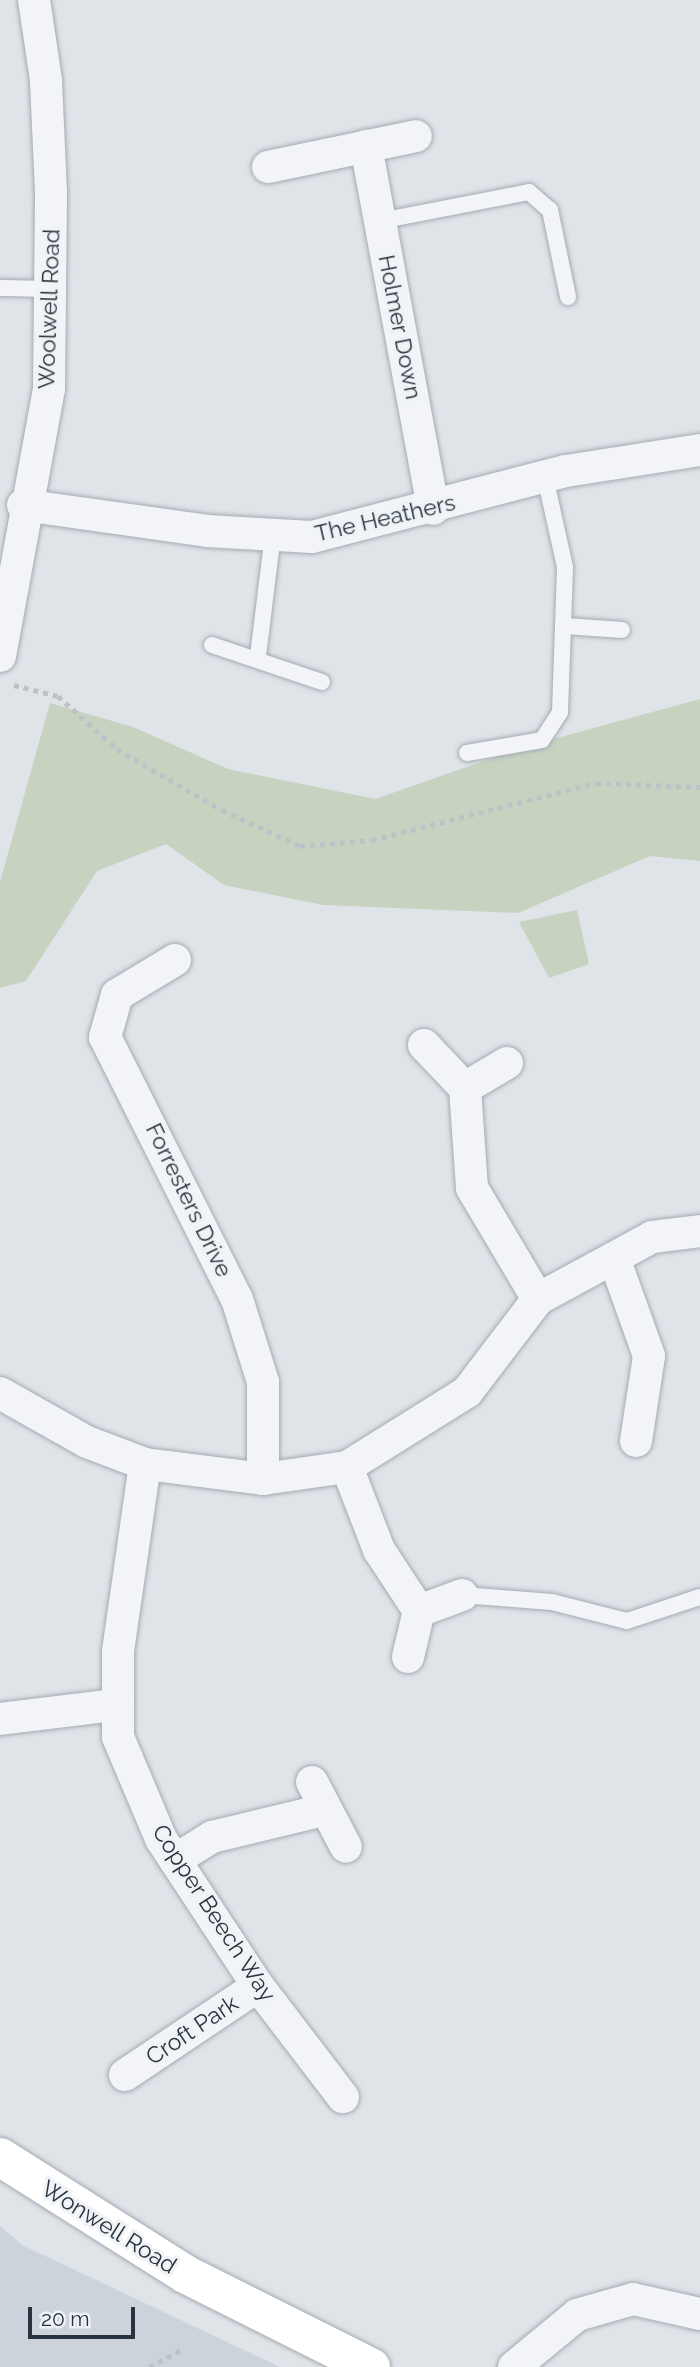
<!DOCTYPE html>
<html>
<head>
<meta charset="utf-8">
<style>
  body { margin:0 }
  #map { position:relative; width:700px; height:2367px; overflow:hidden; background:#dfe4e9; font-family:Raleway,sans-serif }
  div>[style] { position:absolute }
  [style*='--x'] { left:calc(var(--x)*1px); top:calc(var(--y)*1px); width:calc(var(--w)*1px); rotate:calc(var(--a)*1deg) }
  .built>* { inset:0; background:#cdd3db }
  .green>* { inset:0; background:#c7d3c0 }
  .path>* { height:4.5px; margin-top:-2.25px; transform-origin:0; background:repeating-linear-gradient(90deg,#bdc2c7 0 5px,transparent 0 10px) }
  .roads { filter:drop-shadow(0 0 2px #a4abb3) drop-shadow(0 0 2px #a4abb3) }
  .lane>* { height:16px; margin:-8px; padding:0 8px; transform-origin:8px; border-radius:8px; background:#f2f4f7 }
  .street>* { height:32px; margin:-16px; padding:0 16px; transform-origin:16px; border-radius:16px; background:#f2f4f7 }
  .secondary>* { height:38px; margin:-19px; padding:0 19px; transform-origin:19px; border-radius:19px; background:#fff }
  span { translate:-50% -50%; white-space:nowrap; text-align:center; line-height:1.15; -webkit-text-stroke:6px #eff3f6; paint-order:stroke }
  .street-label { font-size:23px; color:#283340 }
  .scale { position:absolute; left:28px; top:2307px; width:107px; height:32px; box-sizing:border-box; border:4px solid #283340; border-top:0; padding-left:9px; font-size:21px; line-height:24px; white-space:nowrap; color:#283340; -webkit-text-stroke:5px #eff3f6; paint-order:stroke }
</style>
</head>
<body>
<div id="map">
  <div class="built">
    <div style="clip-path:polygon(0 2226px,22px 2245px,280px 2367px,0 2367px)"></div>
  </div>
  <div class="green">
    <div style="clip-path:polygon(700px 699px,700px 861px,650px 856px,518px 913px,323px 905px,224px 885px,166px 844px,97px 871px,26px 981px,0 988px,0 882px,50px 703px,133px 727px,228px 769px,375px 799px,524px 747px)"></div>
    <div style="clip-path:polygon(577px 910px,589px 964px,549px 978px,519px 922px)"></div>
  </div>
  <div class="path">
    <div style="--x:14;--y:685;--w:45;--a:14"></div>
    <div style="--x:58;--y:696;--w:79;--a:41.9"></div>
    <div style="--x:117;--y:749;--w:121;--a:30.2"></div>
    <div style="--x:222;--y:810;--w:86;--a:24.8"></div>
    <div style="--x:300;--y:846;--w:72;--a:-4.8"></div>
    <div style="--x:372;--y:840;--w:231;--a:-14.3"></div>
    <div style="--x:596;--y:783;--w:104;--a:2.2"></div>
    <div style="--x:149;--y:2367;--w:38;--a:-28"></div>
  </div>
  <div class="roads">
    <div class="lane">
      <div style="--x:380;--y:221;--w:152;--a:-11"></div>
      <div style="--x:529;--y:192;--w:28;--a:41"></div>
      <div style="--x:550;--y:210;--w:89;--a:78.3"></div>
      <div style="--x:0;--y:288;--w:53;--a:1.1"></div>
      <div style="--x:566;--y:626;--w:56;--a:4.1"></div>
      <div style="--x:212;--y:645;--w:116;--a:18.6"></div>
      <div style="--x:258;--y:656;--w:123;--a:-83"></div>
      <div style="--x:467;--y:753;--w:76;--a:-9.8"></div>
      <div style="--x:542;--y:740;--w:33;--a:-57"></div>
      <div style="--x:560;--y:712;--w:145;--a:-88"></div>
      <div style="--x:565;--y:567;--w:92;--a:-102.5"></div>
      <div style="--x:462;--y:1595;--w:90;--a:4.4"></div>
      <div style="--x:552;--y:1602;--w:77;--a:14.2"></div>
      <div style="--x:627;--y:1621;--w:77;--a:-18.2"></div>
    </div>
    <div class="street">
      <div style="--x:366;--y:146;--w:369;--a:79.5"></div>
      <div style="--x:268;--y:167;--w:151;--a:-11.8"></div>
      <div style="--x:23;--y:505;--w:186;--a:8"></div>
      <div style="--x:207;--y:531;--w:105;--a:3.3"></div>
      <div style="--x:312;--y:537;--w:262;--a:-14.6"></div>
      <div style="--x:566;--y:471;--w:136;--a:-8.9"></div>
      <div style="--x:0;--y:656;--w:271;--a:-79.6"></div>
      <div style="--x:49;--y:389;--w:197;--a:-89.4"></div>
      <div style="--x:51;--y:192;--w:112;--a:-92.6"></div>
      <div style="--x:46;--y:80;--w:81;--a:-98.5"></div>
      <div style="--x:175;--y:960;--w:68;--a:148.9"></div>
      <div style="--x:117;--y:995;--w:44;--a:105.9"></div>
      <div style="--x:105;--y:1037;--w:293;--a:63.3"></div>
      <div style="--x:237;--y:1299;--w:87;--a:72.6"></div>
      <div style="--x:263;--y:1382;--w:97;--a:90"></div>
      <div style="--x:424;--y:1045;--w:59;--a:46.4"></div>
      <div style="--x:507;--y:1063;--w:49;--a:149.2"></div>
      <div style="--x:465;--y:1088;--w:100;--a:86"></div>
      <div style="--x:472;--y:1188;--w:129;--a:59.3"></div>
      <div style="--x:614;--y:1258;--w:104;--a:70.3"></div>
      <div style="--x:649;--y:1356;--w:86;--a:98.7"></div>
      <div style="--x:0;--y:1393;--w:100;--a:29.4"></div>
      <div style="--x:87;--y:1442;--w:62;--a:20.8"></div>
      <div style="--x:145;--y:1464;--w:119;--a:7.2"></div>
      <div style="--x:263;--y:1479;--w:85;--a:-8.1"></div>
      <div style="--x:347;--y:1467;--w:142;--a:-32"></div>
      <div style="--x:467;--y:1392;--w:117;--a:-52.6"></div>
      <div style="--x:538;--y:1299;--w:130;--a:-28.5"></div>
      <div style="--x:652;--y:1237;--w:48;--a:-7.1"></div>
      <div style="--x:145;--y:1464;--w:190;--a:98.2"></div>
      <div style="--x:118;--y:1652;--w:85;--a:90"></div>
      <div style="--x:118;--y:1737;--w:111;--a:67.1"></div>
      <div style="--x:161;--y:1839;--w:176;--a:56.6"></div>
      <div style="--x:258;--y:1986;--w:140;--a:52.6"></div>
      <div style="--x:347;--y:1467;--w:89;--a:68.9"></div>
      <div style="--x:379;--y:1550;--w:73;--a:56.7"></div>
      <div style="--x:419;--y:1611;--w:46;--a:-20.4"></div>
      <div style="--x:408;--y:1657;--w:47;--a:-76.6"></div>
      <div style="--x:0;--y:1719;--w:115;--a:-7"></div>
      <div style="--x:312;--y:1782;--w:73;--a:62.4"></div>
      <div style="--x:175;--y:1860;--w:44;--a:-31.9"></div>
      <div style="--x:212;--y:1837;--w:115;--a:-13.6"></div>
      <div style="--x:125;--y:2075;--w:160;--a:-33.8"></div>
      <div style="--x:514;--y:2367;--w:82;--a:-39.5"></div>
      <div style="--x:577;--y:2315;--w:58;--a:-15.9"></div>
      <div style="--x:633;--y:2299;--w:69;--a:12.6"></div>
    </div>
    <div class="secondary">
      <div style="--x:0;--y:2157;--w:219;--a:32.3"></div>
      <div style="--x:185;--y:2274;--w:208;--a:26.6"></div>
    </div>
  </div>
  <div class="street-label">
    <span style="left:49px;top:309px;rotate:-88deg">Woolwell Road</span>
    <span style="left:400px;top:327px;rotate:79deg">Holmer Down</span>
    <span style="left:385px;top:518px;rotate:-13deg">The Heathers</span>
    <span style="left:189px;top:1200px;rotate:64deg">Forresters Drive</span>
    <span style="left:214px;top:1913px;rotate:57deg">Copper Beech Way</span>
    <span style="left:192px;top:2030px;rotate:-34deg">Croft Park</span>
    <span style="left:109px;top:2227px;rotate:32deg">Wonwell Road</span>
  </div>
  <div class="scale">20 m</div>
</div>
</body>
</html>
